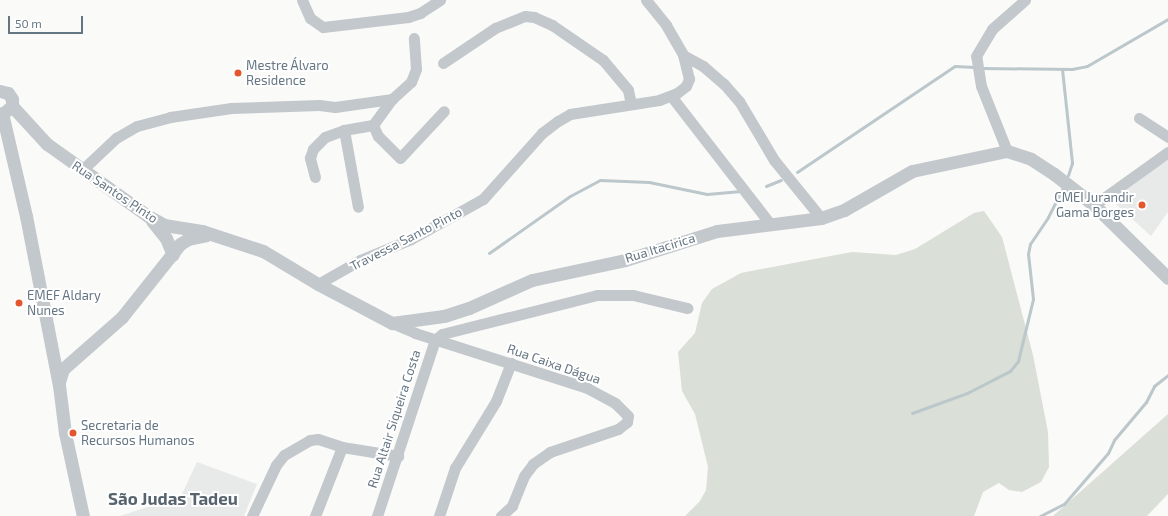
<!DOCTYPE html>
<html>
<head>
<meta charset="utf-8">
<style>
  body { margin:0 }
  #map { position:relative; width:1168px; height:516px; overflow:hidden; background:#fafaf8; font-family:"Exo 2",sans-serif }
  div>[style] { position:absolute }
  [style*='--x'] { left:calc(var(--x)*1px); top:calc(var(--y)*1px); width:calc(var(--w)*1px); rotate:calc(var(--a)*1deg) }
  .built>* { inset:0; background:#e8e9e9 }
  .green>* { inset:0; background:#dadfd7 }
  .stream>* { height:3px; margin:-1.5px; padding:0 1.5px; transform-origin:1.5px; border-radius:1.5px; background:#bbc7cb }
  .minor>* { height:11px; margin:-5.5px; padding:0 5.5px; transform-origin:5.5px; border-radius:5.5px; background:#c3c8cc }
  .tertiary>* { height:13px; margin:-6.5px; padding:0 6.5px; transform-origin:6.5px; border-radius:6.5px; background:#c3c8cc }
  .dots>* { width:11px; height:11px; translate:-50% -50%; box-sizing:border-box; border:2px solid #fff; border-radius:50% }
  span { translate:-50% -50%; white-space:nowrap; text-align:center; line-height:1.15; -webkit-text-stroke:4px #fff; paint-order:stroke }
  .poi-label { font-size:13px; color:#657683 }
  .left { translate:0 -50%; text-align:left }
  .right { translate:-100% -50%; text-align:right }
  .street-label { font-size:13px; color:#657683 }
  .district-label { font-size:17px; color:#57646e; font-weight:700 }
  .scale { position:absolute; left:8px; top:16px; width:75px; height:18px; box-sizing:border-box; border:2px solid #657683; border-top:0; padding-left:5px; font-size:12px; line-height:14px; white-space:nowrap; color:#657683; -webkit-text-stroke:3px #fff; paint-order:stroke }
</style>
</head>
<body>
<div id="map">
  <div class="built">
    <div style="clip-path:polygon(1168px 160px,1168px 212px,1151px 236px,1109px 198px)"></div>
    <div style="clip-path:polygon(197px 462px,257px 484px,244px 516px,120px 516px,181px 496px)"></div>
  </div>
  <div class="green">
    <div style="clip-path:polygon(984px 211px,1002px 237px,1033px 355px,1048px 432px,1049px 467px,1041px 482px,1022px 492px,1009px 490px,999px 483px,983px 492px,974px 516px,685px 516px,700px 501px,706px 490px,708px 467px,695px 414px,682px 391px,678px 352px,695px 333px,702px 303px,712px 289px,741px 273px,804px 261px,852px 252px,896px 255px,915px 249px,974px 213px)"></div>
    <div style="clip-path:polygon(1168px 414px,1168px 494px,1147px 516px,1053px 516px)"></div>
  </div>
  <div class="stream">
    <div style="--x:981;--y:68;--w:91;--a:0.6"></div>
    <div style="--x:1072;--y:69;--w:15;--a:-11"></div>
    <div style="--x:1087;--y:66;--w:94;--a:-30.1"></div>
    <div style="--x:1062;--y:69;--w:95;--a:83.9"></div>
    <div style="--x:1072;--y:163;--w:13;--a:108"></div>
    <div style="--x:797;--y:172;--w:190;--a:-33.9"></div>
    <div style="--x:955;--y:66;--w:19;--a:3"></div>
    <div style="--x:766;--y:186;--w:16;--a:-22"></div>
    <div style="--x:489;--y:253;--w:99;--a:-35.1"></div>
    <div style="--x:570;--y:196;--w:34;--a:-28"></div>
    <div style="--x:600;--y:180;--w:49;--a:2.3"></div>
    <div style="--x:649;--y:182;--w:59;--a:11.7"></div>
    <div style="--x:707;--y:194;--w:34;--a:-5"></div>
    <div style="--x:912;--y:413;--w:59;--a:-20"></div>
    <div style="--x:967;--y:393;--w:48;--a:-27.1"></div>
    <div style="--x:1010;--y:371;--w:13;--a:-51"></div>
    <div style="--x:1018;--y:361;--w:64;--a:-76.4"></div>
    <div style="--x:1033;--y:299;--w:45;--a:-96.3"></div>
    <div style="--x:1028;--y:254;--w:10;--a:-79"></div>
    <div style="--x:1030;--y:244;--w:32;--a:-56"></div>
    <div style="--x:1048;--y:217;--w:35;--a:-63"></div>
    <div style="--x:1040;--y:516;--w:27;--a:-27"></div>
    <div style="--x:1064;--y:504;--w:67;--a:-49.2"></div>
    <div style="--x:1108;--y:453;--w:14;--a:-65"></div>
    <div style="--x:1114;--y:440;--w:50;--a:-49.9"></div>
    <div style="--x:1146;--y:402;--w:18;--a:-63"></div>
    <div style="--x:1154;--y:386;--w:18;--a:-38"></div>
  </div>
  <div class="minor">
    <div style="--x:302;--y:0;--w:20;--a:66"></div>
    <div style="--x:310;--y:18;--w:16;--a:35"></div>
    <div style="--x:323;--y:27;--w:86;--a:-6.7"></div>
    <div style="--x:408;--y:17;--w:13;--a:-18"></div>
    <div style="--x:420;--y:13;--w:24;--a:-33"></div>
    <div style="--x:646;--y:0;--w:32;--a:51"></div>
    <div style="--x:666;--y:25;--w:34;--a:60"></div>
    <div style="--x:683;--y:55;--w:23;--a:29"></div>
    <div style="--x:703;--y:66;--w:28;--a:41"></div>
    <div style="--x:724;--y:84;--w:23;--a:49"></div>
    <div style="--x:739;--y:101;--w:69;--a:59.3"></div>
    <div style="--x:774;--y:160;--w:75;--a:51"></div>
    <div style="--x:443;--y:63;--w:63;--a:-33.9"></div>
    <div style="--x:495;--y:28;--w:32;--a:-22"></div>
    <div style="--x:525;--y:16;--w:9;--a:6"></div>
    <div style="--x:534;--y:17;--w:20;--a:24"></div>
    <div style="--x:552;--y:25;--w:62;--a:34.5"></div>
    <div style="--x:603;--y:60;--w:39;--a:50"></div>
    <div style="--x:628;--y:90;--w:14;--a:78"></div>
    <div style="--x:671;--y:96;--w:163;--a:52.2"></div>
    <div style="--x:1139;--y:118;--w:35;--a:33"></div>
    <div style="--x:373;--y:125;--w:12;--a:66"></div>
    <div style="--x:378;--y:136;--w:31;--a:45"></div>
    <div style="--x:400;--y:158;--w:64;--a:-46.9"></div>
    <div style="--x:344;--y:130;--w:78;--a:79.7"></div>
    <div style="--x:1007;--y:151;--w:70;--a:-111.8"></div>
    <div style="--x:981;--y:86;--w:30;--a:-99"></div>
    <div style="--x:976;--y:56;--w:31;--a:-59"></div>
    <div style="--x:992;--y:29;--w:44;--a:-41.3"></div>
    <div style="--x:82;--y:170;--w:47;--a:-43.3"></div>
    <div style="--x:116;--y:138;--w:24;--a:-30"></div>
    <div style="--x:137;--y:126;--w:34;--a:-15"></div>
    <div style="--x:170;--y:117;--w:62;--a:-8.4"></div>
    <div style="--x:231;--y:108;--w:88;--a:-2"></div>
    <div style="--x:319;--y:105;--w:16;--a:7"></div>
    <div style="--x:335;--y:107;--w:58;--a:-8"></div>
    <div style="--x:315;--y:177;--w:20;--a:-105"></div>
    <div style="--x:310;--y:158;--w:9;--a:-72"></div>
    <div style="--x:313;--y:149;--w:17;--a:-45"></div>
    <div style="--x:325;--y:137;--w:20;--a:-20"></div>
    <div style="--x:344;--y:130;--w:29;--a:-10"></div>
    <div style="--x:373;--y:125;--w:32;--a:-54"></div>
    <div style="--x:392;--y:99;--w:25;--a:-42"></div>
    <div style="--x:411;--y:82;--w:14;--a:-69"></div>
    <div style="--x:416;--y:69;--w:31;--a:-94"></div>
    <div style="--x:1094;--y:205;--w:91;--a:-35.6"></div>
    <div style="--x:318;--y:284;--w:48;--a:-29.7"></div>
    <div style="--x:360;--y:260;--w:55;--a:-22.4"></div>
    <div style="--x:411;--y:239;--w:82;--a:-29.1"></div>
    <div style="--x:483;--y:199;--w:89;--a:-48.2"></div>
    <div style="--x:542;--y:133;--w:20;--a:-37"></div>
    <div style="--x:558;--y:121;--w:14;--a:-30"></div>
    <div style="--x:570;--y:114;--w:90;--a:-8.9"></div>
    <div style="--x:659;--y:100;--w:19;--a:-21"></div>
    <div style="--x:677;--y:93;--w:11;--a:-38"></div>
    <div style="--x:686;--y:86;--w:8;--a:-67"></div>
    <div style="--x:689;--y:79;--w:25;--a:-104"></div>
    <div style="--x:392;--y:323;--w:25;--a:23"></div>
    <div style="--x:415;--y:333;--w:181;--a:17.7"></div>
    <div style="--x:587;--y:388;--w:32;--a:28"></div>
    <div style="--x:615;--y:403;--w:18;--a:45"></div>
    <div style="--x:628;--y:416;--w:6;--a:99"></div>
    <div style="--x:627;--y:422;--w:11;--a:142"></div>
    <div style="--x:618;--y:429;--w:72;--a:161.3"></div>
    <div style="--x:550;--y:452;--w:21;--a:145"></div>
    <div style="--x:533;--y:464;--w:15;--a:127"></div>
    <div style="--x:524;--y:476;--w:32;--a:112"></div>
    <div style="--x:512;--y:506;--w:15;--a:138"></div>
    <div style="--x:252;--y:516;--w:56;--a:-64.8"></div>
    <div style="--x:276;--y:465;--w:13;--a:-51"></div>
    <div style="--x:284;--y:455;--w:30;--a:-30"></div>
    <div style="--x:310;--y:440;--w:8;--a:-7"></div>
    <div style="--x:318;--y:439;--w:25;--a:18"></div>
    <div style="--x:342;--y:447;--w:57;--a:9.1"></div>
    <div style="--x:315;--y:516;--w:74;--a:-68.6"></div>
    <div style="--x:377;--y:516;--w:185;--a:-71.8"></div>
    <div style="--x:435;--y:340;--w:9;--a:-41"></div>
    <div style="--x:442;--y:334;--w:160;--a:-14.1"></div>
    <div style="--x:597;--y:295;--w:36;--a:0"></div>
    <div style="--x:633;--y:295;--w:56;--a:13.5"></div>
    <div style="--x:439;--y:516;--w:51;--a:-71.6"></div>
    <div style="--x:455;--y:468;--w:79;--a:-58.5"></div>
    <div style="--x:496;--y:401;--w:41;--a:-68.5"></div>
  </div>
  <div class="tertiary">
    <div style="--x:0;--y:91;--w:8;--a:14"></div>
    <div style="--x:8;--y:93;--w:7;--a:56"></div>
    <div style="--x:12;--y:99;--w:7;--a:90"></div>
    <div style="--x:12;--y:106;--w:8;--a:140"></div>
    <div style="--x:12;--y:106;--w:52;--a:47.4"></div>
    <div style="--x:47;--y:144;--w:124;--a:35.5"></div>
    <div style="--x:148;--y:216;--w:18;--a:29"></div>
    <div style="--x:164;--y:225;--w:38;--a:9"></div>
    <div style="--x:202;--y:231;--w:64;--a:18.2"></div>
    <div style="--x:263;--y:251;--w:64;--a:31"></div>
    <div style="--x:318;--y:284;--w:84;--a:27.8"></div>
    <div style="--x:392;--y:323;--w:52;--a:-7.7"></div>
    <div style="--x:444;--y:316;--w:26;--a:-18"></div>
    <div style="--x:469;--y:308;--w:69;--a:-24"></div>
    <div style="--x:532;--y:280;--w:95;--a:-12.1"></div>
    <div style="--x:625;--y:260;--w:96;--a:-17.5"></div>
    <div style="--x:717;--y:231;--w:105;--a:-7.1"></div>
    <div style="--x:821;--y:218;--w:24;--a:-19"></div>
    <div style="--x:844;--y:210;--w:78;--a:-29.8"></div>
    <div style="--x:912;--y:171;--w:97;--a:-11.9"></div>
    <div style="--x:1007;--y:151;--w:25;--a:18"></div>
    <div style="--x:1031;--y:159;--w:27;--a:33"></div>
    <div style="--x:1054;--y:174;--w:51;--a:37.8"></div>
    <div style="--x:1094;--y:205;--w:104;--a:44.6"></div>
    <div style="--x:2;--y:113;--w:106;--a:76.9"></div>
    <div style="--x:26;--y:216;--w:172;--a:79"></div>
    <div style="--x:59;--y:385;--w:48;--a:82.9"></div>
    <div style="--x:65;--y:433;--w:85;--a:77.8"></div>
    <div style="--x:152;--y:221;--w:22;--a:51"></div>
    <div style="--x:166;--y:238;--w:18;--a:68"></div>
    <div style="--x:59;--y:382;--w:14;--a:-73"></div>
    <div style="--x:63;--y:369;--w:79;--a:-41.4"></div>
    <div style="--x:122;--y:317;--w:93;--a:-51.5"></div>
    <div style="--x:180;--y:244;--w:9;--a:-32"></div>
    <div style="--x:188;--y:239;--w:19;--a:-12"></div>
  </div>
  <div class="dots">
    <div style="left:238px;top:73px;background:#e4572e"></div>
    <div style="left:1142px;top:205px;background:#e4572e"></div>
    <div style="left:19px;top:303px;background:#e4572e"></div>
    <div style="left:73px;top:433px;background:#e4572e"></div>
  </div>
  <div class="poi-label">
    <span class="left" style="left:246px;top:73px">Mestre Álvaro<br>Residence</span>
    <span class="right" style="left:1134px;top:205px">CMEI Jurandir<br>Gama Borges</span>
    <span class="left" style="left:27px;top:303px">EMEF Aldary<br>Nunes</span>
    <span class="left" style="left:81px;top:433px">Secretaria de<br>Recursos Humanos</span>
  </div>
  <div class="street-label">
    <span style="left:115px;top:192px;rotate:34deg">Rua Santos Pinto</span>
    <span style="left:406px;top:239px;rotate:-27deg">Travessa Santo Pinto</span>
    <span style="left:660px;top:248px;rotate:-17deg">Rua Itacirica</span>
    <span style="left:554px;top:364px;rotate:19deg">Rua Caixa Dágua</span>
    <span style="left:394px;top:419px;rotate:-72deg">Rua Altair Siqueira Costa</span>
  </div>
  <div class="district-label">
    <span style="left:173px;top:499px">São Judas Tadeu</span>
  </div>
  <div class="scale">50 m</div>
</div>
</body>
</html>
